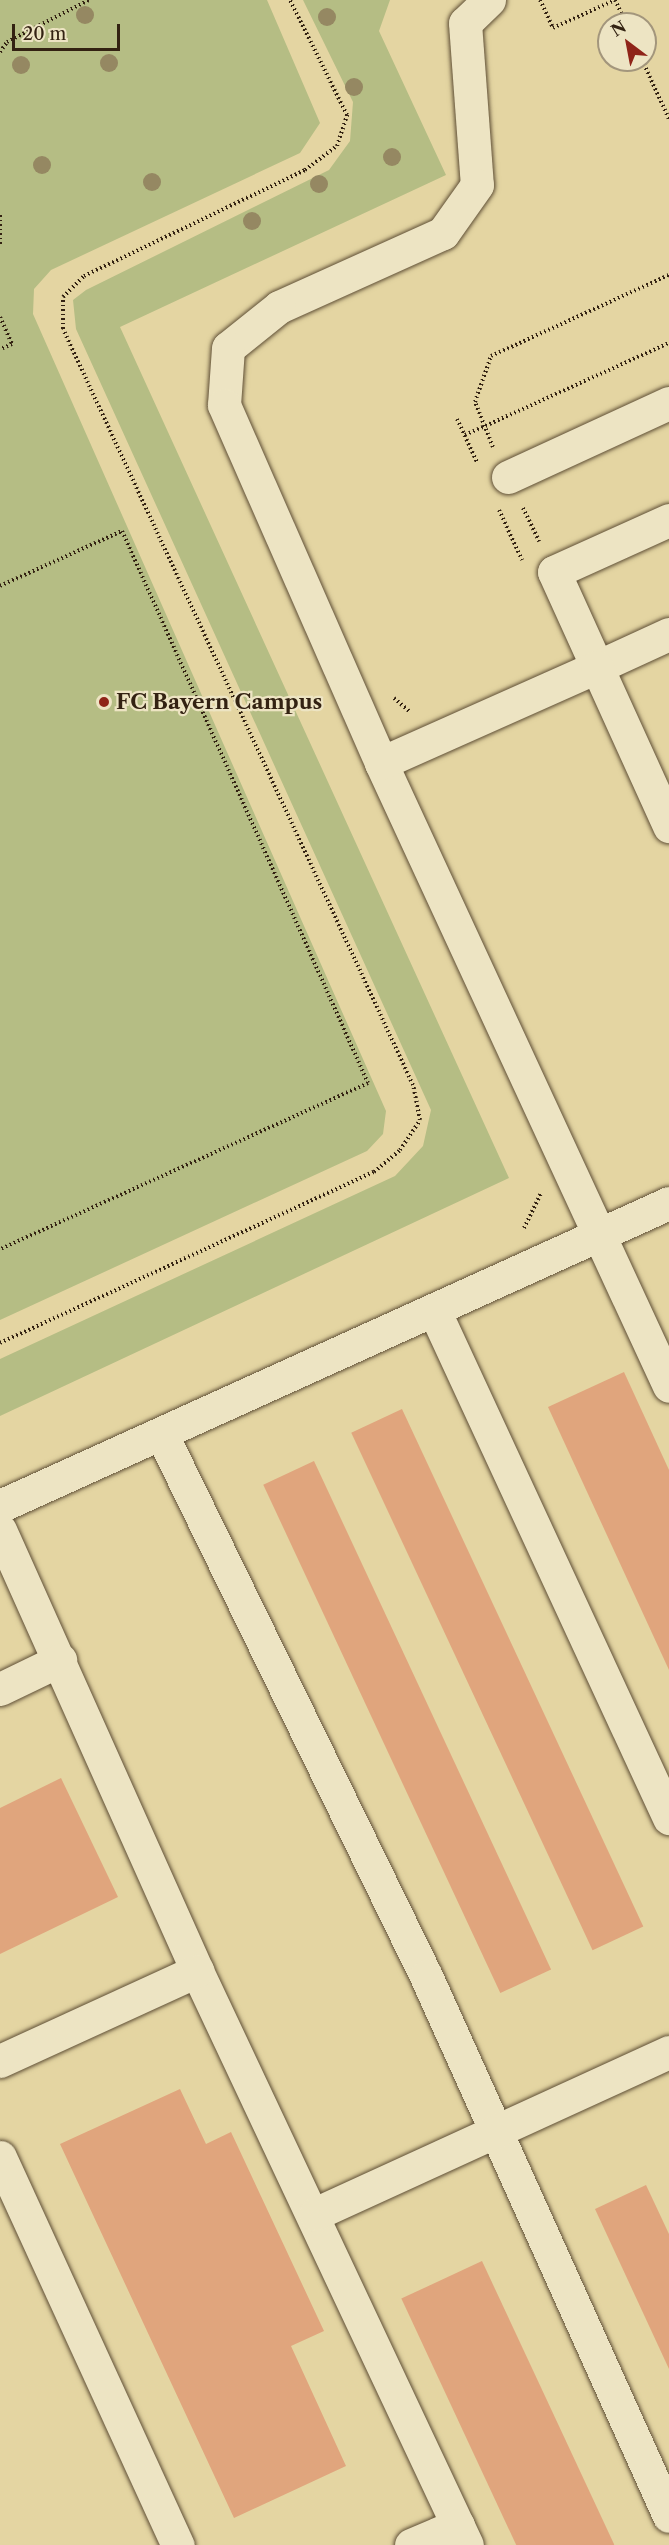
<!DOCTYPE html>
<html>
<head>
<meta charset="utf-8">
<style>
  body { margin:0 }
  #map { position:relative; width:669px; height:2545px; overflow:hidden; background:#e4d5a2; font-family:"Libre Caslon Text",serif }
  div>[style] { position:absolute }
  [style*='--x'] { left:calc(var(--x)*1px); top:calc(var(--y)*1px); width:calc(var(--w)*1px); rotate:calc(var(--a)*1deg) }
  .green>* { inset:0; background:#b5bd84 }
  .building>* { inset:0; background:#e0a57d; transform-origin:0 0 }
  .path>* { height:4px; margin-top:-2px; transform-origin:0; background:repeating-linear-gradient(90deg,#332212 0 1.5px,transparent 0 4.5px) }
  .roads { filter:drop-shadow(0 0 2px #5f4f36) drop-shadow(0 0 2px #5f4f36) }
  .minor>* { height:33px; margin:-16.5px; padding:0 16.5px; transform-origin:16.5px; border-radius:16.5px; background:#ede4c3 }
  .trees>* { width:18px; height:18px; margin:-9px; border-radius:50%; background:#958862 }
  .dots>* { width:16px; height:16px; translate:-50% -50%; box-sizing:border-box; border:3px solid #ede4c3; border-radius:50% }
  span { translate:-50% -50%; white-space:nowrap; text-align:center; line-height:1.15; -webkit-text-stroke:4.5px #ede4c3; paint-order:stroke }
  .poi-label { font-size:21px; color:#332212; font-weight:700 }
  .left { translate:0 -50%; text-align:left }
  .north { position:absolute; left:597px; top:12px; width:60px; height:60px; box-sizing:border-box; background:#ede4c3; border:2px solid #a3967c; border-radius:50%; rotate:328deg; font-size:16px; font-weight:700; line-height:24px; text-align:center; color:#332212 }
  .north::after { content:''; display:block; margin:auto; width:21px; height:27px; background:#8f2418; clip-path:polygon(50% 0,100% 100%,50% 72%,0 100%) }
  .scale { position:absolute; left:12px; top:24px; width:108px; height:27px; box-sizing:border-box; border:3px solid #332212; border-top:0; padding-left:8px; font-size:18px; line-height:21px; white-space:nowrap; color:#332212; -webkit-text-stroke:4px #ede4c3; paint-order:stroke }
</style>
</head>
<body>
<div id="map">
  <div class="green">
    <div style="clip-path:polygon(0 0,267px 0,320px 123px,300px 153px,51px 270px,34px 289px,33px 314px,386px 1111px,383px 1134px,367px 1151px,0 1320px)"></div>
    <div style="clip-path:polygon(303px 0,390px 0,379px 31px,446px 175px,120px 327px,509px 1178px,0 1416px,0 1359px,395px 1176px,423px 1146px,431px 1110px,76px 329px,73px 300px,86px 290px,329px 170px,350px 141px,353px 102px)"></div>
  </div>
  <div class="building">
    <div style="clip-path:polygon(624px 1372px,669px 1470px,669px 1670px,548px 1407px)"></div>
    <div style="left:402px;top:1409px;width:571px;height:56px;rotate:65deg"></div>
    <div style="left:314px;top:1461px;width:561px;height:56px;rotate:65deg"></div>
    <div style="clip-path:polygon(61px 1778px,118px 1897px,0 1954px,0 1808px)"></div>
    <div style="clip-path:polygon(180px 2089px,206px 2144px,231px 2132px,324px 2331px,291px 2346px,346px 2466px,234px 2518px,60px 2144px)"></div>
    <div style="clip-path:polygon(646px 2185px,669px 2234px,669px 2369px,595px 2209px)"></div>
    <div style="left:482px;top:2261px;width:313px;height:89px;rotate:65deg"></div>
  </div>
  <div class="path">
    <div style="--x:540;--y:0;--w:31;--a:65"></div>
    <div style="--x:553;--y:28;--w:68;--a:-24.3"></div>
    <div style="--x:615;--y:0;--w:26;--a:65"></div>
    <div style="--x:0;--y:52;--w:12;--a:-55"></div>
    <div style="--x:7;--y:42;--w:92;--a:-27.1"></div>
    <div style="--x:642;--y:60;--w:65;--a:65.4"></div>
    <div style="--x:0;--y:215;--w:30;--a:90"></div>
    <div style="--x:0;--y:317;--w:30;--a:66"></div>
    <div style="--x:12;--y:344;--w:13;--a:157"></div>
    <div style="--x:457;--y:419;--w:47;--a:65.1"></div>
    <div style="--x:465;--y:435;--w:224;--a:-24.3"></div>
    <div style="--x:493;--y:447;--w:48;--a:-111.8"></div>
    <div style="--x:475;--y:402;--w:49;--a:-70.8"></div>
    <div style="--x:491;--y:356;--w:196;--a:-24.5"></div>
    <div style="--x:523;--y:508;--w:37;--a:64"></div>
    <div style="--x:499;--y:510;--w:55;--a:65.3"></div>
    <div style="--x:0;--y:586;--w:134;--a:-24.3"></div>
    <div style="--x:122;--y:531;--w:604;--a:65.98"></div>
    <div style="--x:368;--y:1083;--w:404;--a:155.7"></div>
    <div style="--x:394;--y:698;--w:21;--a:41"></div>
    <div style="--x:524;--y:1228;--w:39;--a:-64"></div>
    <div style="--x:0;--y:1343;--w:411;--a:-24.6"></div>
    <div style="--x:374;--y:1172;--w:34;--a:-40"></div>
    <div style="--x:400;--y:1150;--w:36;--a:-56"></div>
    <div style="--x:420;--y:1120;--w:36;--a:-101"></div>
    <div style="--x:413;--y:1085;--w:833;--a:-114.84"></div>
    <div style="--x:63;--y:329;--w:32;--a:-90"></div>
    <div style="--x:63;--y:297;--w:30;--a:-45"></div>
    <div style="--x:84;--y:276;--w:245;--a:-25.6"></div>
    <div style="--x:305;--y:170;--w:40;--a:-37"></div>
    <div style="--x:337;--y:146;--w:33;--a:-72"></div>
    <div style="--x:347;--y:115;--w:128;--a:-116.4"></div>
  </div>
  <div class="roads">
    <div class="minor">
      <div style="--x:489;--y:0;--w:33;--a:136"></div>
      <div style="--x:465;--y:23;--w:162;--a:85.8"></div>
      <div style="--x:477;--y:185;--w:59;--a:125.3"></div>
      <div style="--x:443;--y:233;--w:180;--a:155.7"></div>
      <div style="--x:279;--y:307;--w:65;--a:141.2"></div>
      <div style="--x:228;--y:348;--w:57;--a:94"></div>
      <div style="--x:224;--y:405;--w:391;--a:66.3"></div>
      <div style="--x:381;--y:763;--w:686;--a:65.19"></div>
      <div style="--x:508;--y:477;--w:177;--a:-24.7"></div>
      <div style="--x:669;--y:520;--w:126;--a:155.7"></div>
      <div style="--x:554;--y:572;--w:104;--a:65.6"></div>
      <div style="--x:597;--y:667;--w:79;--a:-24.6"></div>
      <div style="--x:381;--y:763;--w:236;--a:-24"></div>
      <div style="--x:597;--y:667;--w:175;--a:65.6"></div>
      <div style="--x:434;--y:1310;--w:560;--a:65.17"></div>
      <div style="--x:161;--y:1433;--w:604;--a:63.99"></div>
      <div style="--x:426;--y:1976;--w:592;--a:65.77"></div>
      <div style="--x:0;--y:1506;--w:734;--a:-24.37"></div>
      <div style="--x:0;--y:1530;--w:483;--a:65.9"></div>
      <div style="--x:197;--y:1971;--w:634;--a:64.81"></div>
      <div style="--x:0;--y:1689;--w:67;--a:-25.8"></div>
      <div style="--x:0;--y:2061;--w:217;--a:-24.6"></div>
      <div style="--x:0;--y:2157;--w:427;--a:65.4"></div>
      <div style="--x:315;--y:2214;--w:389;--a:-24.6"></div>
      <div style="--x:411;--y:2545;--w:51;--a:-23.1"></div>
    </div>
  </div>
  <div class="trees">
    <div style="left:85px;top:15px"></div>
    <div style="left:327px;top:17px"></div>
    <div style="left:109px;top:63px"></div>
    <div style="left:21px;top:65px"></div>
    <div style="left:354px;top:87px"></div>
    <div style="left:392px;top:157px"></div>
    <div style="left:42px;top:165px"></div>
    <div style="left:152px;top:182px"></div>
    <div style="left:319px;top:184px"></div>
    <div style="left:252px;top:221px"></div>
  </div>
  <div class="dots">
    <div style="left:104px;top:702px;background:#8f2418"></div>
  </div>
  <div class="poi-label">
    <span class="left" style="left:116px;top:702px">FC Bayern Campus</span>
  </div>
  <div class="north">N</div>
  <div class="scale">20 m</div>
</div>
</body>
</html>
